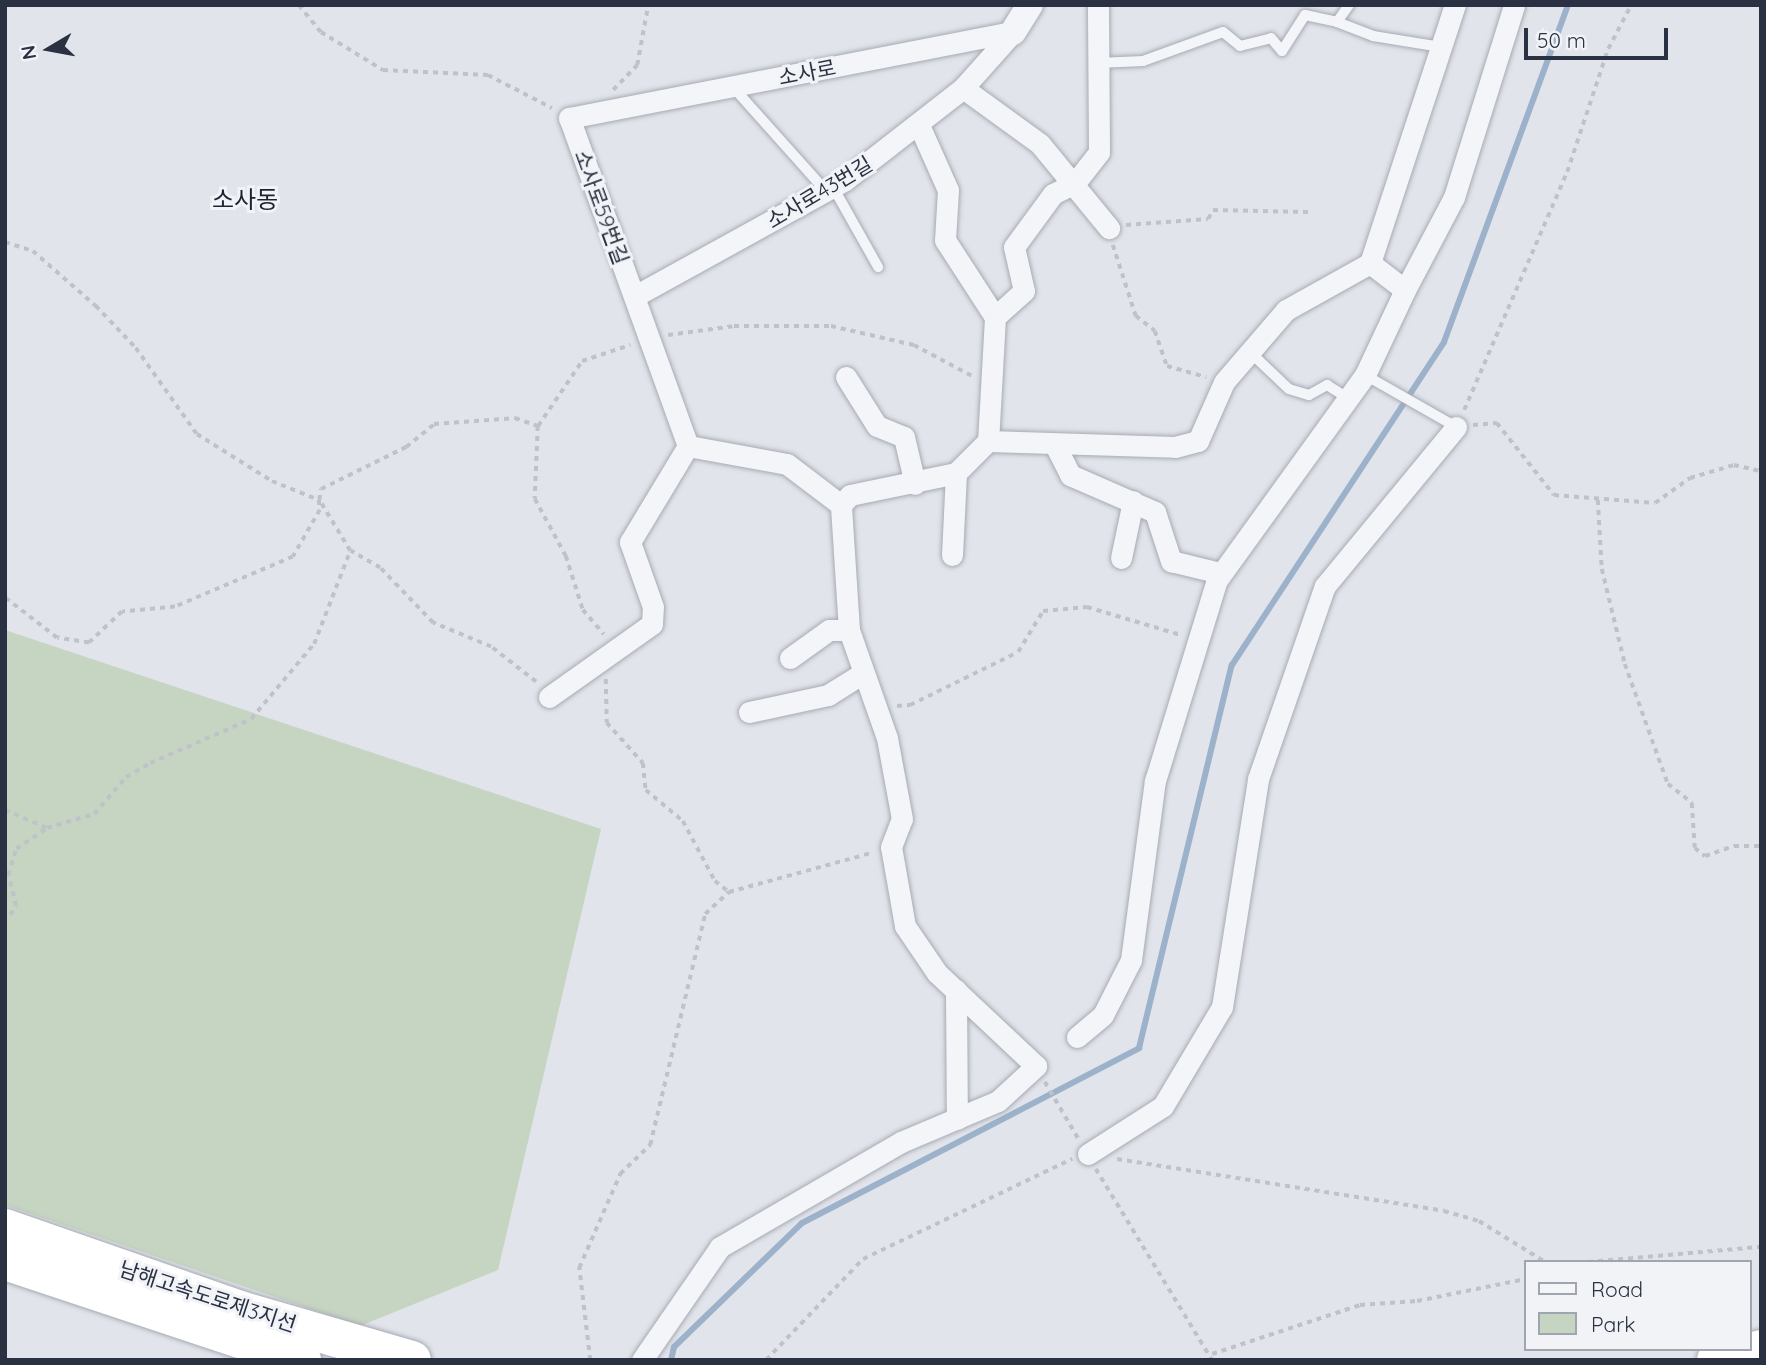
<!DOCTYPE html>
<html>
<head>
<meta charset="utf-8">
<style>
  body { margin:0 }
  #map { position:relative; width:1766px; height:1365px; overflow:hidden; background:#e1e4ea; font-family:Quicksand,"Noto Sans KR",sans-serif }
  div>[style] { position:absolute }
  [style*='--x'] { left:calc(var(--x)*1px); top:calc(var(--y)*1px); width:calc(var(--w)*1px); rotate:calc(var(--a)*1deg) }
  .green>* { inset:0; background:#c6d4c2 }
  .stream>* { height:6px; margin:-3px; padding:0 3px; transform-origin:3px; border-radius:3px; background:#9cb1ca }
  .path>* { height:3.5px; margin-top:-1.75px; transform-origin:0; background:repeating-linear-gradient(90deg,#bfc2c9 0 5px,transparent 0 10px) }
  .roads { filter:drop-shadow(0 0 2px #a6abb4) drop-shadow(0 0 2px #a6abb4) }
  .service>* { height:10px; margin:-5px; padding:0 5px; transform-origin:5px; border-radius:5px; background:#f4f5f8 }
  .minor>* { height:21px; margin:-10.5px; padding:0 10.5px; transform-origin:10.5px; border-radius:10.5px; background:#f4f5f8 }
  .tertiary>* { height:26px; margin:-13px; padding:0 13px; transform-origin:13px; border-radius:13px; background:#f4f5f8 }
  .motorway>* { height:38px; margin:-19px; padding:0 19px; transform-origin:19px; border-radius:19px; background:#fff }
  span { translate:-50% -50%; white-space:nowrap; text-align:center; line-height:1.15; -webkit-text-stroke:6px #f1f3f7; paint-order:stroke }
  .street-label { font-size:21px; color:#293142 }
  .quarter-label { font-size:24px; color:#1b2332 }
  .frame { position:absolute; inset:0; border:7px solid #293142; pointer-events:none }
  .legend { position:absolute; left:1524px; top:1260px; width:228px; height:91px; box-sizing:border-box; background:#f1f3f7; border:2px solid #a1a5af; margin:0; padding:9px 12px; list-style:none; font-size:21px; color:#293142 }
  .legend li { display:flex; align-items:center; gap:14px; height:35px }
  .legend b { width:35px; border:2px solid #a1a5af }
  .north { position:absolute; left:14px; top:14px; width:70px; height:70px; -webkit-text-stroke:5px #f1f3f7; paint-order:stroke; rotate:260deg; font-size:19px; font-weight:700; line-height:28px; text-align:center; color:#293142 }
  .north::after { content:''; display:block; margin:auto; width:24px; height:32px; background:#293142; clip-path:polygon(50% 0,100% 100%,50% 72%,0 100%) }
  .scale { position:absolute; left:1524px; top:28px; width:144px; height:32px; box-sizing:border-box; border:4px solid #293142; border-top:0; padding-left:9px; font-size:21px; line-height:24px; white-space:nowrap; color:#293142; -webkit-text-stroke:5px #f1f3f7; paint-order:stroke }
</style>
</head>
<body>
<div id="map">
  <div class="green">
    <div style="clip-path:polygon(5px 630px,601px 829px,498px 1270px,360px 1326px,5px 1205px)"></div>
  </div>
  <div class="stream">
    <div style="--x:671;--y:1360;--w:13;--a:-77"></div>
    <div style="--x:674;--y:1347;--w:178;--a:-44.1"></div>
    <div style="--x:802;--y:1223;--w:380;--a:-27.4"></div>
    <div style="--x:1139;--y:1048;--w:394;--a:-76.4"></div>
    <div style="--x:1232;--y:665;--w:386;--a:-56.7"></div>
    <div style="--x:1444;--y:342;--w:359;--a:-69.8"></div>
  </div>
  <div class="path">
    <div style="--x:299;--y:5;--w:35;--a:51"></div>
    <div style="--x:321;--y:32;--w:73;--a:31.5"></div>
    <div style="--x:383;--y:70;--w:105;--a:2.7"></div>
    <div style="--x:488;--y:75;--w:72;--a:27.3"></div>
    <div style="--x:613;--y:90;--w:35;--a:-46"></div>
    <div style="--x:637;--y:65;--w:61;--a:-79.6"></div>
    <div style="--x:1126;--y:225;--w:82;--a:-4.2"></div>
    <div style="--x:1208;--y:219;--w:10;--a:-61"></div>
    <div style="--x:1213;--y:210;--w:96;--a:1.2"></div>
    <div style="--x:5;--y:242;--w:29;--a:18"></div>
    <div style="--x:33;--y:251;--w:84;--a:41.1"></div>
    <div style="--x:96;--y:306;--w:58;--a:46.4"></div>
    <div style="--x:136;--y:348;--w:105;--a:54.7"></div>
    <div style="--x:197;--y:434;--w:89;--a:32.1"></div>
    <div style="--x:272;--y:481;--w:51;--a:22"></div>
    <div style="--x:319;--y:500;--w:10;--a:84"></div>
    <div style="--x:320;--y:510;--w:54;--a:119.9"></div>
    <div style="--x:293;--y:557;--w:128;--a:157"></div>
    <div style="--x:175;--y:607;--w:53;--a:174.6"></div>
    <div style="--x:122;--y:612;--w:45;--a:136.8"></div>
    <div style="--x:89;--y:643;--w:32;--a:-171"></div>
    <div style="--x:57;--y:638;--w:66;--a:-142.4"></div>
    <div style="--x:1113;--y:245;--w:75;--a:72.1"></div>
    <div style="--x:1136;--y:316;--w:24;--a:38"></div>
    <div style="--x:1155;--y:331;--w:37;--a:71"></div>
    <div style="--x:1167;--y:366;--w:41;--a:15.8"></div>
    <div style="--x:668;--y:335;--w:67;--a:-7.8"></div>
    <div style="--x:734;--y:326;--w:97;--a:0"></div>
    <div style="--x:831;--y:326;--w:85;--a:12.9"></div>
    <div style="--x:914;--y:345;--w:66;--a:28.1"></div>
    <div style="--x:1464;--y:410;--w:259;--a:-66.6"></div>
    <div style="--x:1567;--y:172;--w:130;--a:-71.6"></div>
    <div style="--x:1608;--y:49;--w:50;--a:-62.4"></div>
    <div style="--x:1473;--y:425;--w:24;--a:-5"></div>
    <div style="--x:1497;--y:423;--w:92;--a:51.6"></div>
    <div style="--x:1554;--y:495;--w:101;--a:4.5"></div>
    <div style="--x:1655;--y:503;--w:43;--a:-35.5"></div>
    <div style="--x:1690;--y:478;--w:46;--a:-16.5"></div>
    <div style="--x:1734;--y:465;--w:28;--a:13"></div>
    <div style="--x:538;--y:426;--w:73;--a:92.4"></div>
    <div style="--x:535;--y:499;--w:65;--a:61.5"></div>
    <div style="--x:566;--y:556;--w:57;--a:72.5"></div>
    <div style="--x:583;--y:610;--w:32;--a:49"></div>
    <div style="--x:1598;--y:500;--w:69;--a:86.7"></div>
    <div style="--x:1602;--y:569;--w:98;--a:76.4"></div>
    <div style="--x:1625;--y:664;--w:127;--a:70.3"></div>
    <div style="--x:1668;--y:784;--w:31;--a:38"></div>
    <div style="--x:1692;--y:803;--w:45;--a:86.2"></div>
    <div style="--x:1695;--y:848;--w:13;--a:39"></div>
    <div style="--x:1705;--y:856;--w:31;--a:-19"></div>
    <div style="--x:1734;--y:846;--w:27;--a:0"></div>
    <div style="--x:606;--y:679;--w:44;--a:88.7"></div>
    <div style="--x:607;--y:723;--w:54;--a:48"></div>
    <div style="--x:643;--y:763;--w:27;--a:84"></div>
    <div style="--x:646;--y:790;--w:48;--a:40"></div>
    <div style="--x:683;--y:821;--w:68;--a:61.9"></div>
    <div style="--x:715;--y:881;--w:18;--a:38"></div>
    <div style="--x:536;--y:682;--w:57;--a:-142.1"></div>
    <div style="--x:491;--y:647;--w:63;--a:-157.5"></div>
    <div style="--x:433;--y:623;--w:76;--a:-133.9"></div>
    <div style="--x:380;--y:568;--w:34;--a:-150"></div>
    <div style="--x:350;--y:551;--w:60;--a:-121.3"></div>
    <div style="--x:319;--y:500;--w:11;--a:-80"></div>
    <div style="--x:321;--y:489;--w:95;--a:-26.3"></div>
    <div style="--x:406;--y:447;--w:36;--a:-39"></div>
    <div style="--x:434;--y:424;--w:81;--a:-4.2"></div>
    <div style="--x:515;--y:418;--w:24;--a:19"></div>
    <div style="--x:538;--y:426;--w:78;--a:-55.9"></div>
    <div style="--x:582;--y:361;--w:51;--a:-18.4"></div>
    <div style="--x:897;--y:706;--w:13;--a:-4"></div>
    <div style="--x:910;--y:705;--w:120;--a:-26.1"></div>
    <div style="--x:1018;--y:652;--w:48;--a:-58.6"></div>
    <div style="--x:1043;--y:611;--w:44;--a:-5.2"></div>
    <div style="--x:1087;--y:607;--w:98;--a:16.6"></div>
    <div style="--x:5;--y:810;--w:46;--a:23.2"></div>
    <div style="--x:10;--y:915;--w:11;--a:-56"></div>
    <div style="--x:16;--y:906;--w:32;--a:-104"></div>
    <div style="--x:8;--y:875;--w:27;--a:-73"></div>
    <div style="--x:16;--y:849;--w:37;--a:-34"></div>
    <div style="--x:47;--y:828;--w:49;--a:-16.6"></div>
    <div style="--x:94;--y:814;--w:49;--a:-49.1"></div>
    <div style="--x:126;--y:777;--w:28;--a:-30"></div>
    <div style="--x:150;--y:763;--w:110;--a:-23.5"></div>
    <div style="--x:251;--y:719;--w:98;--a:-50"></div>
    <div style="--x:314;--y:644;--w:100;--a:-68.8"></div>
    <div style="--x:1045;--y:1082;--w:65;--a:59.5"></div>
    <div style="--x:1117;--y:1159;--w:331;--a:9"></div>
    <div style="--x:1444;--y:1211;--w:36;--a:16"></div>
    <div style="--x:1479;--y:1221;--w:78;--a:31.8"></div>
    <div style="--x:1096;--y:1169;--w:223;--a:58.7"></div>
    <div style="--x:1588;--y:1262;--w:174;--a:-5"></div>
    <div style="--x:1212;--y:1354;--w:156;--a:-18.3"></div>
    <div style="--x:1360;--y:1305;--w:57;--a:-4"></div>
    <div style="--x:1417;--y:1301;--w:111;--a:-11.4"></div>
    <div style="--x:590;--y:1360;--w:93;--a:-96.8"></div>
    <div style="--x:579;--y:1268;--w:103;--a:-66.4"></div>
    <div style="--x:620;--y:1174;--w:42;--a:-44"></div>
    <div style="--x:650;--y:1145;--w:237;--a:-76.6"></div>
    <div style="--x:705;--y:914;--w:33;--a:-43"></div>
    <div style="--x:729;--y:892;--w:148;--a:-15.3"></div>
    <div style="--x:766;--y:1360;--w:140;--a:-46.2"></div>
    <div style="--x:863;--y:1259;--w:232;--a:-25.6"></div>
  </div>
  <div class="roads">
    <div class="service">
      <div style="--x:1337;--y:22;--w:39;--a:21"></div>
      <div style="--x:1373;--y:36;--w:69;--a:9.2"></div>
      <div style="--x:1098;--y:63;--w:45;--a:-2.5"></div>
      <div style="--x:1143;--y:61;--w:85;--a:-19.9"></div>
      <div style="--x:1223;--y:32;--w:22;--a:39"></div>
      <div style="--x:1240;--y:46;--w:32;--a:-14"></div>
      <div style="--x:1271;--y:38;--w:17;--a:50"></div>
      <div style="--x:1282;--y:51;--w:43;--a:-57.4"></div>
      <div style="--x:1305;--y:15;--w:33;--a:12"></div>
      <div style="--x:1337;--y:22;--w:21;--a:-55"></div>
      <div style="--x:732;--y:86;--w:141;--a:48.2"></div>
      <div style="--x:833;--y:187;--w:92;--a:60.6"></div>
      <div style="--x:1251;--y:353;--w:52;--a:43.5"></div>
      <div style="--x:1289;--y:389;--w:21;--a:17"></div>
      <div style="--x:1309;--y:395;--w:21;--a:-29"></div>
      <div style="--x:1327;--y:385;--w:25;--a:32"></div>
      <div style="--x:1365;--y:375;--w:105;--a:29.7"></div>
    </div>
    <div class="minor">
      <div style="--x:963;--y:88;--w:95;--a:36"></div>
      <div style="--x:1040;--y:144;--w:109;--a:50.6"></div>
      <div style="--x:919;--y:125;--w:71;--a:66"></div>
      <div style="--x:948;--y:190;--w:50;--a:93.4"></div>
      <div style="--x:945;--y:240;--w:92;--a:57"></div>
      <div style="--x:995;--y:317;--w:124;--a:93.2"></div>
      <div style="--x:1405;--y:290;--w:105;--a:-62.2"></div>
      <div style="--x:1454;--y:197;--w:201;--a:-72.6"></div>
      <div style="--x:635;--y:296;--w:240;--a:-28.9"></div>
      <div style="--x:845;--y:180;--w:150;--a:-37.9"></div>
      <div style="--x:963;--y:88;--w:75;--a:-48.2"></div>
      <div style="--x:995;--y:317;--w:39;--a:-42"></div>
      <div style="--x:1024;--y:291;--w:45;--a:-102.8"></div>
      <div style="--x:1014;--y:247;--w:66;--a:-53.7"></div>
      <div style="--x:1053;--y:194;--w:25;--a:-27"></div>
      <div style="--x:1075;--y:183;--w:39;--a:-52"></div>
      <div style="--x:1099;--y:152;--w:147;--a:-90.4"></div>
      <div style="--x:846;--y:377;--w:58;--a:57.7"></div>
      <div style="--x:877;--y:426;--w:29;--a:22"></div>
      <div style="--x:904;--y:437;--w:48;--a:76.8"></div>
      <div style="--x:1055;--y:445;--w:34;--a:63"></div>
      <div style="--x:1070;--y:475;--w:93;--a:23.5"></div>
      <div style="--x:1155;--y:512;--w:52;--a:71.9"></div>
      <div style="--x:1171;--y:561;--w:50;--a:13.8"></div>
      <div style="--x:841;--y:505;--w:13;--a:-48"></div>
      <div style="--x:850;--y:495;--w:108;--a:-11.7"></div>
      <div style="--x:956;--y:473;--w:45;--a:-45"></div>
      <div style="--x:988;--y:441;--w:187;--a:1.8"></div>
      <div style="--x:1175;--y:447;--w:24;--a:-15"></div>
      <div style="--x:1198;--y:441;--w:64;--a:-66.2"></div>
      <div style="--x:1224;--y:382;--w:95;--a:-49.3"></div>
      <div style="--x:1286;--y:310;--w:96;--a:-29.2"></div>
      <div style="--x:1370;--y:263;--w:272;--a:-71.8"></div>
      <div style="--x:952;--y:555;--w:82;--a:-87.2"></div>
      <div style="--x:1121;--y:558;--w:58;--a:-78.1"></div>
      <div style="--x:790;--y:658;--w:48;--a:-35.7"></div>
      <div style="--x:829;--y:630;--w:20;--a:0"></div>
      <div style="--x:549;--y:697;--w:126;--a:-35.3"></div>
      <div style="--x:652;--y:624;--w:17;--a:-87"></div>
      <div style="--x:653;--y:607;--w:69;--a:-109.5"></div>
      <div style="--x:630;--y:542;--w:112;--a:-58.9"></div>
      <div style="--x:749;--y:712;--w:81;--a:-12.1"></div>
      <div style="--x:828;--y:695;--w:38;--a:-32"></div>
      <div style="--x:956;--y:990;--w:129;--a:89.6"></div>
      <div style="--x:1077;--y:1037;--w:34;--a:-40"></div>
      <div style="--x:1103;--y:1015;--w:62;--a:-63"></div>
      <div style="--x:1131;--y:960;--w:181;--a:-82.4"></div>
      <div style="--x:1155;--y:781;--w:210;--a:-72.9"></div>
      <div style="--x:1217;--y:580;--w:253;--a:-54.2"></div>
      <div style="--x:1365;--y:375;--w:94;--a:-64.8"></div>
      <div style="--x:1405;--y:290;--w:44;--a:-142.4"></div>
      <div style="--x:1088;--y:1154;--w:89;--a:-32.6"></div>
      <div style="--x:1163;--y:1106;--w:115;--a:-59.2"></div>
      <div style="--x:1222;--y:1007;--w:231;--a:-81"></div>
      <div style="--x:1258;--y:779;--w:204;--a:-70.9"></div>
      <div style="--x:1325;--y:586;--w:206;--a:-50.5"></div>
      <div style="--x:642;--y:1360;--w:137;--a:-55.4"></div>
      <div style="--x:720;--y:1247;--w:209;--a:-30.1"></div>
      <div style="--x:901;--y:1142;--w:105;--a:-22.9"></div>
      <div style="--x:998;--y:1101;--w:52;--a:-42.6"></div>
      <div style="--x:1036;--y:1066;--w:136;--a:-136.8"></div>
      <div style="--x:937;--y:973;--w:57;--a:-124.2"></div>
      <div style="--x:905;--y:926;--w:80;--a:-100"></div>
      <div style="--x:891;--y:847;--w:30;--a:-69"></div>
      <div style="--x:902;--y:819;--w:82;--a:-100.5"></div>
      <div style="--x:887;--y:738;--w:114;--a:-109.4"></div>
      <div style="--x:849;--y:630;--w:125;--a:-93.7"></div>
      <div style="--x:841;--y:505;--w:68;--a:-142.8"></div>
      <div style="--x:787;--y:464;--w:101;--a:-169.7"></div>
      <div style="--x:688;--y:446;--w:349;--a:-109.9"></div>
      <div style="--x:569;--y:118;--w:452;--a:-11"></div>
    </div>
    <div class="tertiary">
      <div style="--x:1013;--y:32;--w:32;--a:-58"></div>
    </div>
    <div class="motorway">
      <div style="--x:5;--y:1228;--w:249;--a:19.2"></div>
      <div style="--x:240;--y:1310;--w:179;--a:16.2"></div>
      <div style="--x:5;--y:1261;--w:313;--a:18.4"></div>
      <div style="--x:1716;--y:1360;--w:46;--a:-13.7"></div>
    </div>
  </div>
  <div class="street-label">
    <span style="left:807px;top:72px;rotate:-11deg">소사로</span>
    <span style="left:819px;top:192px;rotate:-31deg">소사로43번길</span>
    <span style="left:602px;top:207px;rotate:70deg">소사로59번길</span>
    <span style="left:208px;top:1296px;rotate:18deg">남해고속도로제3지선</span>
  </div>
  <div class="quarter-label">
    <span style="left:245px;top:200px">소사동</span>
  </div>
  <div class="frame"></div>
  <ul class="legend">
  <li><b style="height:9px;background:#f4f5f8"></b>Road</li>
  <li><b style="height:19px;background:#c6d4c2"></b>Park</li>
  </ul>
  <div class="north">N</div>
  <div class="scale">50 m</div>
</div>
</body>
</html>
